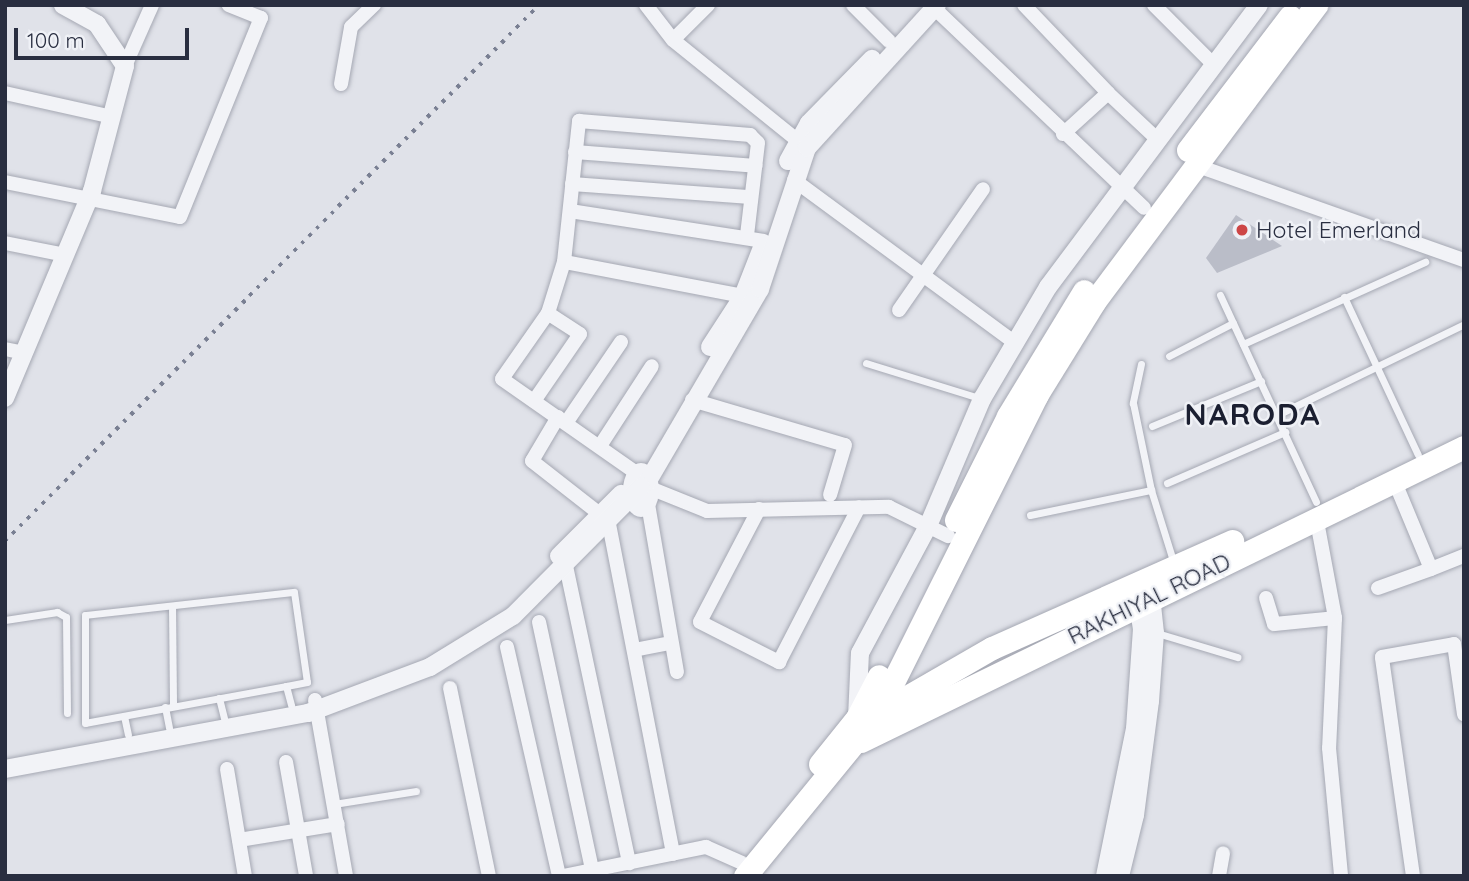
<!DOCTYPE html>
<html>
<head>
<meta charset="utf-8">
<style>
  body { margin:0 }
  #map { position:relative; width:1469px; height:881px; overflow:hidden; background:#e0e2e9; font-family:Quicksand,sans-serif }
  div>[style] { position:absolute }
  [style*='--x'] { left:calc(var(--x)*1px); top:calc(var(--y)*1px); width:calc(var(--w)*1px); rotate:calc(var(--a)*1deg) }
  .building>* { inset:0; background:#babdc8 }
  .roads { filter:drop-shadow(0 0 2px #a5a8b3) drop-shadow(0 0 2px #a5a8b3) }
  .service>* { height:7px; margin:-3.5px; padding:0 3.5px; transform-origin:3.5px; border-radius:3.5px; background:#f2f3f7 }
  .minor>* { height:14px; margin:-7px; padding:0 7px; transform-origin:7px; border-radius:7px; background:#f2f3f7 }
  .tertiary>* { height:18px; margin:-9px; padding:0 9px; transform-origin:9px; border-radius:9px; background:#f2f3f7 }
  .tertiary>.ring { margin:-9px; padding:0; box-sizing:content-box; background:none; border:18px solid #f2f3f7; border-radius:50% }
  .primary>* { height:23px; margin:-11.5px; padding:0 11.5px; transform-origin:11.5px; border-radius:11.5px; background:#fff }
  .rail>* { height:3.5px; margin-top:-1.75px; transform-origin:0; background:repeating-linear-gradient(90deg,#797f92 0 3.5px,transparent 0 10.5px) }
  .dots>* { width:19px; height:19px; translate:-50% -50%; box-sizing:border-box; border:4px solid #eff1f6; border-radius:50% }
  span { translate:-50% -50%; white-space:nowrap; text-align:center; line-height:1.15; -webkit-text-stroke:5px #eff1f6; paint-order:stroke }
  .poi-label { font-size:23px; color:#292e40 }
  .left { translate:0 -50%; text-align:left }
  .street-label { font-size:23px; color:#292e40 }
  .district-label { font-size:30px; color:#1b1f31; font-weight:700; letter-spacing:2px }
  .frame { position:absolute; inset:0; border:7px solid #292e40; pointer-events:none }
  .scale { position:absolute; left:14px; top:28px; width:175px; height:32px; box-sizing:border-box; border:4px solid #292e40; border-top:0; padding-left:9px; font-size:21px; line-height:24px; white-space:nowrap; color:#292e40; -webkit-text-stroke:5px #eff1f6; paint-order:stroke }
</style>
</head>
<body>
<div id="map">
  <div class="building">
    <div style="clip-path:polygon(1236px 215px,1282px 246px,1217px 273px,1206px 258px)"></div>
  </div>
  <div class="roads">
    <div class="service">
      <div style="--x:1220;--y:295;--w:228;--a:65.1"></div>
      <div style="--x:1344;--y:297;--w:174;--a:64.9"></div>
      <div style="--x:1243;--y:344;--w:200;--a:-24.3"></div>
      <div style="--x:1169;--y:356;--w:72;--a:-27.3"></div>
      <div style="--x:866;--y:363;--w:121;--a:17.2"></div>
      <div style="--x:1141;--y:364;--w:40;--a:102"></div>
      <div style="--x:1133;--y:403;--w:89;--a:78.3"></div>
      <div style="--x:1277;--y:415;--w:208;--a:-25.9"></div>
      <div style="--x:1152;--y:426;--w:118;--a:-22.4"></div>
      <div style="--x:1167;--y:483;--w:129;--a:-23.4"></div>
      <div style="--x:1030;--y:515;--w:124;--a:-11.7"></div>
      <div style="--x:1151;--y:490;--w:77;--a:72.7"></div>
      <div style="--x:172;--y:606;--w:100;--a:89.4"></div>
      <div style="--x:5;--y:620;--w:53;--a:-8.7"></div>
      <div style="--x:57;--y:612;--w:10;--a:29"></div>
      <div style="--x:66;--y:617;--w:96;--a:89.4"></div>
      <div style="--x:1157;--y:633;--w:84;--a:16.7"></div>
      <div style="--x:286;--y:686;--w:204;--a:169.6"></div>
      <div style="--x:85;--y:723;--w:108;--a:-90"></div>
      <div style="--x:85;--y:615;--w:210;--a:-6.3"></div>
      <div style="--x:294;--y:592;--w:91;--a:81.8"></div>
      <div style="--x:307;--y:682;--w:21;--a:169"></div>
      <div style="--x:286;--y:686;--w:20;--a:75"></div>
      <div style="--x:219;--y:698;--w:21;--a:76"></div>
      <div style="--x:165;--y:707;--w:21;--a:79"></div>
      <div style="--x:124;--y:716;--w:19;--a:78"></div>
      <div style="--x:334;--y:804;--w:83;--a:-9"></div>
    </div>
    <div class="minor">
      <div style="--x:646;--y:5;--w:44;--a:52.4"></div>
      <div style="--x:708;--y:5;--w:49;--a:135"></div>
      <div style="--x:673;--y:40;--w:161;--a:38.9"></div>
      <div style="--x:853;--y:5;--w:51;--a:45"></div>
      <div style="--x:931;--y:5;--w:294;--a:43.6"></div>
      <div style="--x:1024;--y:5;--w:122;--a:46.3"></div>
      <div style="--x:1108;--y:93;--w:61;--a:137.7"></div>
      <div style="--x:1154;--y:5;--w:85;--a:45"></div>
      <div style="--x:125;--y:66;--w:67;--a:-66.1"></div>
      <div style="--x:341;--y:84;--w:58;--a:-80"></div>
      <div style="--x:351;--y:27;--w:32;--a:-44"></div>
      <div style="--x:5;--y:93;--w:110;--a:12.6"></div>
      <div style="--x:1108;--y:93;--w:69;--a:43.2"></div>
      <div style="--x:575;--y:152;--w:181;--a:4.4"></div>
      <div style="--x:1195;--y:165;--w:285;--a:19.5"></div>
      <div style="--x:794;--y:180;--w:275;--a:36.4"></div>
      <div style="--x:5;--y:182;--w:178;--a:11.3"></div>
      <div style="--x:180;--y:217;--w:215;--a:-67.9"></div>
      <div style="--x:261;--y:18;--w:35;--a:-158"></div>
      <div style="--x:572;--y:184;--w:179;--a:4.2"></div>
      <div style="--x:570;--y:211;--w:196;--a:8.8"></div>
      <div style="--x:5;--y:243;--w:61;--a:11.3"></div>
      <div style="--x:743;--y:296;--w:182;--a:-169.2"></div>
      <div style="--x:564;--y:262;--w:142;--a:-83.9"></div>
      <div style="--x:579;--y:121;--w:172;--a:4.7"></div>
      <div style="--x:750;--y:135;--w:11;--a:45"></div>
      <div style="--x:758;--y:143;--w:93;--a:96.8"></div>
      <div style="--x:899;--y:310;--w:147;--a:-55.2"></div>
      <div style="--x:548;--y:313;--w:53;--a:-72.6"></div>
      <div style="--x:5;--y:349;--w:19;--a:12"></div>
      <div style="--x:692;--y:400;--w:159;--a:16.4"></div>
      <div style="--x:845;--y:445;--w:52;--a:106.7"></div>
      <div style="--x:534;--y:401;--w:81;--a:-55.5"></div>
      <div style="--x:580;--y:334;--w:38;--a:-147"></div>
      <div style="--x:548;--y:313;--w:80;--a:124.9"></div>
      <div style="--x:502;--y:379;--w:164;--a:35"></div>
      <div style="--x:558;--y:417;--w:51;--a:120.6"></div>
      <div style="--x:532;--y:461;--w:88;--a:38"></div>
      <div style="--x:566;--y:423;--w:98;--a:-55.8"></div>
      <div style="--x:600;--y:446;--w:95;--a:-57"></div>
      <div style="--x:1394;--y:480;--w:96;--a:67.4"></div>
      <div style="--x:1431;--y:569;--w:35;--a:-22"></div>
      <div style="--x:759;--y:509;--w:127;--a:117.6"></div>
      <div style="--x:700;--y:622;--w:89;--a:26.9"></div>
      <div style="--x:779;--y:662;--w:174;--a:-62.7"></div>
      <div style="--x:1316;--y:516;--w:104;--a:79.4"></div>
      <div style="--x:1335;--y:618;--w:130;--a:92.6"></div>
      <div style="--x:1329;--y:748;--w:129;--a:84.6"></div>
      <div style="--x:609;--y:524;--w:336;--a:79"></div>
      <div style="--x:566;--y:566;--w:304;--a:78"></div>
      <div style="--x:1378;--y:588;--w:56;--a:-19.7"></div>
      <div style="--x:1266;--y:598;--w:27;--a:73"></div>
      <div style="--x:1274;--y:624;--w:61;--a:-5.6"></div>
      <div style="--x:539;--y:622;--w:254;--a:77.9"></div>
      <div style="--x:507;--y:647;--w:235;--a:77.2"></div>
      <div style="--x:634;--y:650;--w:38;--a:-11"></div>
      <div style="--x:677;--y:672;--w:189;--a:-99.8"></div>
      <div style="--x:645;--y:486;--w:67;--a:22"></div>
      <div style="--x:707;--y:511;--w:182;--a:-1.3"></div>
      <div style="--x:889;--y:507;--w:66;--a:26.2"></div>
      <div style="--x:450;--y:688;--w:192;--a:78.3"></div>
      <div style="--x:315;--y:700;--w:179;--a:80"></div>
      <div style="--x:286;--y:762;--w:116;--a:80"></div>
      <div style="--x:227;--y:769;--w:109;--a:80.5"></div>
      <div style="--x:239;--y:840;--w:100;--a:-9.2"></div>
      <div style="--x:563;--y:876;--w:146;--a:-11.5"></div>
      <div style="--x:706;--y:847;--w:39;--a:24"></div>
      <div style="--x:1219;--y:876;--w:23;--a:-80"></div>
      <div style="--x:1413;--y:876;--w:221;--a:-98.1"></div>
      <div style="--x:1382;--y:657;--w:73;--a:-10.2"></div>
      <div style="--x:1454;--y:644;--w:71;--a:81.9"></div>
    </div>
    <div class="tertiary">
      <div style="--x:788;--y:161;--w:43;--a:-61.1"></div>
      <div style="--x:809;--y:123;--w:90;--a:-45.5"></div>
      <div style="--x:710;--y:347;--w:61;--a:-57.1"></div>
      <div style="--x:743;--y:296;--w:55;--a:-68.6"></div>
      <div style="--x:5;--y:398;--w:225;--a:-67.2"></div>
      <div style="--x:92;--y:191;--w:129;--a:-75.2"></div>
      <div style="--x:125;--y:66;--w:50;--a:-123.7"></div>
      <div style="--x:97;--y:24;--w:39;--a:-151"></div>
      <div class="ring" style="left:632px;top:472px;width:-2px;height:-2px"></div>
      <div style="--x:648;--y:481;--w:222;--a:-59.7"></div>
      <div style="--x:760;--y:289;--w:149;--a:-71.6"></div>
      <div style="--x:807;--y:148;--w:193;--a:-47.7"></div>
      <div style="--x:559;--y:556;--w:88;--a:-45"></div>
      <div style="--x:857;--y:718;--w:65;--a:-87.4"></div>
      <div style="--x:860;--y:653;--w:144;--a:-61.8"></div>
      <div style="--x:928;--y:526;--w:138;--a:-67"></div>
      <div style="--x:982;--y:399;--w:130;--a:-59.5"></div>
      <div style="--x:1048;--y:287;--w:352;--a:-53.2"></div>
      <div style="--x:5;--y:769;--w:308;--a:-10.5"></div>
      <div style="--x:308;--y:713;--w:130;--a:-20.7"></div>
      <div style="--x:430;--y:667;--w:97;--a:-31.6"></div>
      <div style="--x:513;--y:616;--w:182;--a:-45.2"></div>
      <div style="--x:1105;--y:876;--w:150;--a:-78.5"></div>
      <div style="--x:1135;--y:729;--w:100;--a:-86"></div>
      <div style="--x:1142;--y:629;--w:33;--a:-99"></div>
      <div style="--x:1120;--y:876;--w:63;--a:-76.2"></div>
      <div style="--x:1135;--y:815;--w:115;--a:-82.5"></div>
      <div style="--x:1150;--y:701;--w:68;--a:-85.8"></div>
      <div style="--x:1155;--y:633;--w:46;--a:-96.2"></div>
    </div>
    <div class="primary">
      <div style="--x:1188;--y:150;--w:168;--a:-52.7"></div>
      <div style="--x:956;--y:520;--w:116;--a:-63.4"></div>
      <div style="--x:1008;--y:416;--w:146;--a:-58.7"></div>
      <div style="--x:874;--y:716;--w:136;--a:-30"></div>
      <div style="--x:992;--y:648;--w:263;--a:-24"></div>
      <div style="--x:861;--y:741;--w:671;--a:-25.99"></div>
      <div style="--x:820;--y:764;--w:59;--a:-51.2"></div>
      <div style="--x:857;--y:718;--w:47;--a:-62.4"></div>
      <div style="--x:745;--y:876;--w:207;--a:-50.7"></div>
      <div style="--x:876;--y:716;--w:358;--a:-63.4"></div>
      <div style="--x:1036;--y:396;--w:110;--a:-58.3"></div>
      <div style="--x:1094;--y:302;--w:371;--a:-53.2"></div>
    </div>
  </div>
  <div class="rail">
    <div style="--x:5;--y:541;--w:757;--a:-45.11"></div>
  </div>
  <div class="dots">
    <div style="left:1242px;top:230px;background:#cd4646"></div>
  </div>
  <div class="poi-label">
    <span class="left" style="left:1256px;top:230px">Hotel Emerland</span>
  </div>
  <div class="street-label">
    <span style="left:1149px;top:599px;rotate:-26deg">RAKHIYAL ROAD</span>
  </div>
  <div class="district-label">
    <span style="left:1253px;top:414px">NARODA</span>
  </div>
  <div class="frame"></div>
  <div class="scale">100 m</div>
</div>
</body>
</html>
